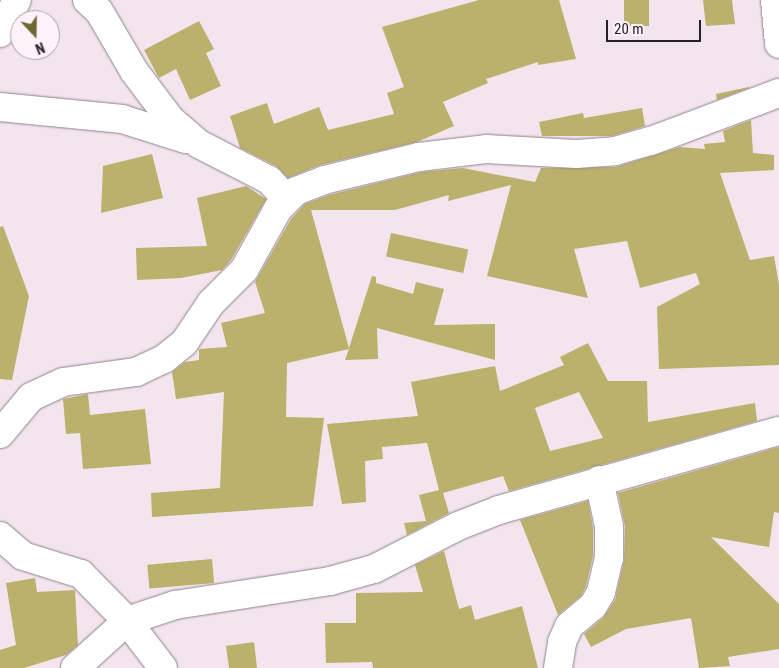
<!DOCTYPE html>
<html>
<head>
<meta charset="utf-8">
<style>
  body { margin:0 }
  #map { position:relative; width:779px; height:668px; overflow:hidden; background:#f3e5ee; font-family:"Roboto Condensed",sans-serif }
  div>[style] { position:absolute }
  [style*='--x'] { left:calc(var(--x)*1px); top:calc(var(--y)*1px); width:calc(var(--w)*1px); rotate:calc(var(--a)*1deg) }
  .building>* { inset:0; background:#bbb06c; transform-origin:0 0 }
  .roads { filter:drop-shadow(0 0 1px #8e828b) drop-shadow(0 0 1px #8e828b) }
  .minor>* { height:28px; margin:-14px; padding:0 14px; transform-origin:14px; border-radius:14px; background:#fff }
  span { translate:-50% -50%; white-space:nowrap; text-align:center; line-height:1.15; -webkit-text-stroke:4.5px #fef3fb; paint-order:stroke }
  .north { position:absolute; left:10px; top:10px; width:50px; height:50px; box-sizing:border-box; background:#fef3fb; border:1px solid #a89fa5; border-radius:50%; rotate:159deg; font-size:14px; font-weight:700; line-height:20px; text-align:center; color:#262124 }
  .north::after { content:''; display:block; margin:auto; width:18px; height:22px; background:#6f6834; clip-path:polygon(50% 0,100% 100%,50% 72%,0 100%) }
  .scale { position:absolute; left:606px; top:20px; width:95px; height:22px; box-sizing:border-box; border:2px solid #262124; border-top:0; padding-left:6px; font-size:15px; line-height:18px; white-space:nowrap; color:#262124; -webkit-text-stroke:4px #fef3fb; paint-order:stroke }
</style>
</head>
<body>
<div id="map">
  <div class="building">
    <div style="clip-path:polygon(479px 0,559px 0,576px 59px,538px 65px,538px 62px,486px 79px,488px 83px,443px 102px,454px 126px,417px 142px,320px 165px,288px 178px,276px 166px,240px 148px,230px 116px,267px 103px,274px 124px,319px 107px,328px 130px,394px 114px,387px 93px,404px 87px,382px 27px)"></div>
    <div style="left:624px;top:0;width:25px;height:26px"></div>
    <div style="clip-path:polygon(703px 0,732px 0,735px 24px,706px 26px)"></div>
    <div style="clip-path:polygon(199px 21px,214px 49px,206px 53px,221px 86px,190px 100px,176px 69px,159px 78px,144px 50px)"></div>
    <div style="clip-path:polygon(749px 87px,749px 88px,717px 100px,716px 94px)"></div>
    <div style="clip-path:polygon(642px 108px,645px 126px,612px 136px,542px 136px,539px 122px,583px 113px,584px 118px)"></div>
    <div style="clip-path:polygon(751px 120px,753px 153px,774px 155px,774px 170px,720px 173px,750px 260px,774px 256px,779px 285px,779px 365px,659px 369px,657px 307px,700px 284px,696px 273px,640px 288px,627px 241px,574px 249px,588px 298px,487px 276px,511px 185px,448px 201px,449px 195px,395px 210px,311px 210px,349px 348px,372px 276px,376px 277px,376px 283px,413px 294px,416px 282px,444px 289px,434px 325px,495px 324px,495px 360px,377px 328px,378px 359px,345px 360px,349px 349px,287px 363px,286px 417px,324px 418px,313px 506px,152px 517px,151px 493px,220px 488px,224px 392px,176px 399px,172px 372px,185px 362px,199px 360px,199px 349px,227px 347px,221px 323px,265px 313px,255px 282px,291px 219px,305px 204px,329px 195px,422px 172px,463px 168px,535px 182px,541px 168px,616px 167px,680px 147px,705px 149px,704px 144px,725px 142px,723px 131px)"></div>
    <div style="clip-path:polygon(152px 154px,163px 198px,101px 213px,103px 166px)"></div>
    <div style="clip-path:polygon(246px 186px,266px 199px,231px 260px,222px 270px,181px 278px,137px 280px,136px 248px,207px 246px,197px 198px)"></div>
    <div style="clip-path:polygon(3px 226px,29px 296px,12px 380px,0 379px,0 227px)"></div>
    <div style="left:391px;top:233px;width:79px;height:24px;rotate:12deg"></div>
    <div style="clip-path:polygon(evenodd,588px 343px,608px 381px,647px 381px,648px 422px,755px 403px,757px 421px,509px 491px,503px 476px,443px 493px,449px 513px,407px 535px,404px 523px,426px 521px,419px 495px,439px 490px,427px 443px,382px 447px,383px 459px,365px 461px,366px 502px,342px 504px,327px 424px,418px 416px,411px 382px,495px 366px,500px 391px,564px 365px,560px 357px,588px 343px,579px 392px,603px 438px,550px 451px,535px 408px,579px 392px)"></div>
    <div style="clip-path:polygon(88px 394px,90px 415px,145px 409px,151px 464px,83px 469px,80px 433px,66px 434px,63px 399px)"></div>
    <div style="clip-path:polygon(779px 447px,779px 513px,774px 512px,769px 547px,711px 537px,779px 604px,779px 649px,728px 657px,730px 666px,699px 668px,691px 618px,626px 629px,591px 647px,584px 634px,603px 618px,615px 600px,624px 561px,625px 526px,618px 493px)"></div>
    <div style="clip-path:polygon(588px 501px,593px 528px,593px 556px,586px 586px,581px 596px,558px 615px,520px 520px)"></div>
    <div style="clip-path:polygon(444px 551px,459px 609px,471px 605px,475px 620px,522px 606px,538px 668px,373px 668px,372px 662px,326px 663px,325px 623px,356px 623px,356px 593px,423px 592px,415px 565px)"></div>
    <div style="left:212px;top:559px;width:24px;height:65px;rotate:85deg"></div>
    <div style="clip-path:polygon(35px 578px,37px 592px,75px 590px,78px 645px,66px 655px,24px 668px,0 668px,0 650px,16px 645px,6px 583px)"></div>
    <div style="clip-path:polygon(254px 642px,257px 668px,229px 668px,226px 646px)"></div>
  </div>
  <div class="roads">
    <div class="minor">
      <div style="--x:87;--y:0;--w:16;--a:43"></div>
      <div style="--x:99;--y:11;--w:69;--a:59.7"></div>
      <div style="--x:134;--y:71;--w:60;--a:53.1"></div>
      <div style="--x:170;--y:119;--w:38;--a:41"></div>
      <div style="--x:199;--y:144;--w:79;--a:27.2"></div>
      <div style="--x:269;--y:180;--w:25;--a:47"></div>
      <div style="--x:775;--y:0;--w:44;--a:84.8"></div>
      <div style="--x:0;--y:33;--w:37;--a:-63"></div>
      <div style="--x:0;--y:107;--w:123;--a:5.6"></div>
      <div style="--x:122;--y:119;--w:67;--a:17.4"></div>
      <div style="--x:0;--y:434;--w:48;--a:-50"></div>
      <div style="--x:31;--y:397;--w:35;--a:-25"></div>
      <div style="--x:63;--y:382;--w:74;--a:-7.8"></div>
      <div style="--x:136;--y:372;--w:31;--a:-25"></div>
      <div style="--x:164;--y:359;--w:26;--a:-39"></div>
      <div style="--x:184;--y:343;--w:48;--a:-56"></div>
      <div style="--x:211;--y:303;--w:47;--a:-45"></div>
      <div style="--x:244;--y:270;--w:70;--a:-60.9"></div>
      <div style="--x:278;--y:209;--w:25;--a:-45"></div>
      <div style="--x:296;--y:191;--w:30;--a:-21"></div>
      <div style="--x:324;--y:180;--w:98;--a:-13.6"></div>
      <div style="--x:419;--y:157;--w:67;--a:-6.8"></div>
      <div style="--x:486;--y:149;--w:90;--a:3.2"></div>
      <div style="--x:576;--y:154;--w:39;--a:-4"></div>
      <div style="--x:615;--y:151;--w:37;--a:-16"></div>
      <div style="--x:651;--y:141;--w:137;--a:-20.6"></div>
      <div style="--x:0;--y:536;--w:30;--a:41"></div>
      <div style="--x:23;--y:556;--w:61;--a:17.2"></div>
      <div style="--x:81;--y:574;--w:66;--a:45.6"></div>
      <div style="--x:127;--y:621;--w:59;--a:52.5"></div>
      <div style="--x:75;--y:668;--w:70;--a:-42.1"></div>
      <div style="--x:127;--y:621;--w:51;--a:-18.4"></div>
      <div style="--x:175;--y:605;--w:157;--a:-8.8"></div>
      <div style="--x:330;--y:581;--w:46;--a:-15.3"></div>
      <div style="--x:374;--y:569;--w:94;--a:-27.1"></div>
      <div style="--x:458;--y:526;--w:44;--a:-21.3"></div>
      <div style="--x:499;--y:510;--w:291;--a:-15.8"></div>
      <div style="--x:558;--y:668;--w:26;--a:-81"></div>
      <div style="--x:562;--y:642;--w:17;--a:-66"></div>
      <div style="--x:569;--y:626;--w:31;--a:-40"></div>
      <div style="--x:593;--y:606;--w:16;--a:-60"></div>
      <div style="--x:601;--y:592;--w:35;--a:-77"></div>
      <div style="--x:609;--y:558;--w:32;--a:-90"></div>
      <div style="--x:609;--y:526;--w:47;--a:-102.3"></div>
    </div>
  </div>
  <div class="north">N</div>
  <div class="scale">20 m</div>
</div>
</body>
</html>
